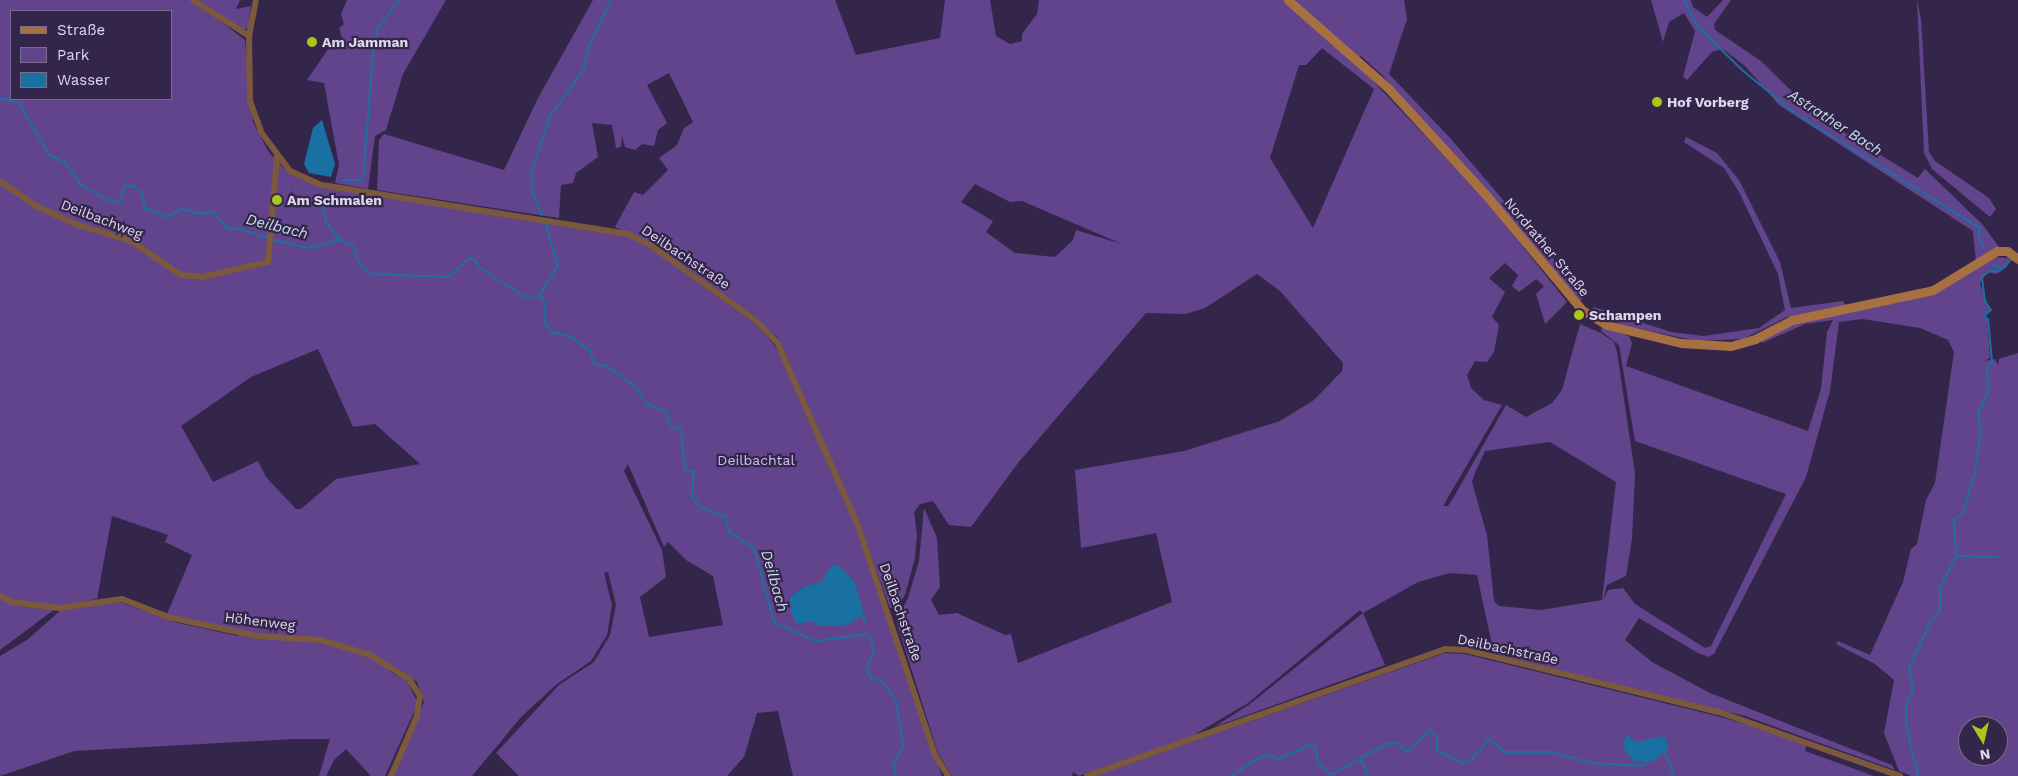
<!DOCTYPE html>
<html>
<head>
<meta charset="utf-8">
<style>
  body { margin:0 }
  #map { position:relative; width:2018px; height:776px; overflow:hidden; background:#34264a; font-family:"Work Sans",sans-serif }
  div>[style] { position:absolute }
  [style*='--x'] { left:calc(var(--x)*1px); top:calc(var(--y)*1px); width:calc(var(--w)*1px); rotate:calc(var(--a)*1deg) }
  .green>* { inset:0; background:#61448c }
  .water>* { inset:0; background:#1971a3 }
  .stream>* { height:2px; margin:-1px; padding:0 1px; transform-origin:1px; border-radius:1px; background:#1971a3 }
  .minor>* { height:6px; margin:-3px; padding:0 3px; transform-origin:3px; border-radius:3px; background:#7c593d }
  .secondary>* { height:9px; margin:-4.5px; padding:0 4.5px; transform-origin:4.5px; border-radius:4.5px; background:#a77041 }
  .dots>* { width:14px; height:14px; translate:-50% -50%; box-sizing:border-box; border:2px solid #34264a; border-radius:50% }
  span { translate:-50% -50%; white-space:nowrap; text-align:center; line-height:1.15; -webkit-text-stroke:4.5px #34264a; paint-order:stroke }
  .poi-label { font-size:14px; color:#ded7ee; font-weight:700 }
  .left { translate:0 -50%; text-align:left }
  .street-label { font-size:14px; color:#ded7ee }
  .park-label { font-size:14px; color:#d0c0f0 }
  .water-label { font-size:15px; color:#c5dcec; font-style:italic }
  .legend { position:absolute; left:10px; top:10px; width:162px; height:90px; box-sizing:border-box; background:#34264a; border:1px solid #786d8c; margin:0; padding:6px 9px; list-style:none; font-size:15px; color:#ded7ee }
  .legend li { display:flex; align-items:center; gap:10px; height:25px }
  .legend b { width:25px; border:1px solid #786d8c }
  .north { position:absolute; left:1958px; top:716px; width:50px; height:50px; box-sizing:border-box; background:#34264a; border:1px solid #786d8c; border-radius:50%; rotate:171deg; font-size:14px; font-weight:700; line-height:20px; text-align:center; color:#ded7ee }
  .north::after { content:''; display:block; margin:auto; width:18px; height:22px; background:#a9c719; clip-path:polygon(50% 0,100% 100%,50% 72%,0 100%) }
</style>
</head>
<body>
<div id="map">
  <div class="green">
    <div style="clip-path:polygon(evenodd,0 0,240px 0,236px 9px,251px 6px,248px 28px,244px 30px,219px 20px,245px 40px,253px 122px,268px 151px,287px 172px,318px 185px,627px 236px,654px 251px,753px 322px,773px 343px,790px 372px,858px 532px,942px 776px,793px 776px,778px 711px,757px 713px,744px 757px,727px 776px,519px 776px,496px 753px,559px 685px,594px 662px,610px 635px,616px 605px,608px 572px,604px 573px,612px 605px,607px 635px,591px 661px,557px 684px,522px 716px,472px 776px,393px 776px,424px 702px,417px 682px,392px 666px,389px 671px,407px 681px,418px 703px,385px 776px,371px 776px,346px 749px,334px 760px,326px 776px,319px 776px,330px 739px,295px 739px,74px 751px,0 776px,0 656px,27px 640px,61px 610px,120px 602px,174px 622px,238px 636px,239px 631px,167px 614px,192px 555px,165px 542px,168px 535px,112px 516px,97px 599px,60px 606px,14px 601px,0 594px,0 0,11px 11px,171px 11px,171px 99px,11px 99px,11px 11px,0 0,318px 349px,353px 427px,375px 424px,420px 464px,336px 479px,301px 509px,296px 509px,266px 477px,258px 461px,213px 482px,181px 426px,251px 377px,318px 349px,0 0,628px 464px,664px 547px,668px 542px,686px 560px,713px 576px,723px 625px,649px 637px,640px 597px,666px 577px,662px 550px,624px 471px,628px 464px)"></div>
    <div style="clip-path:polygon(347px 0,446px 0,403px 74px,386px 130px,375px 136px,368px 189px,335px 183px,339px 165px,324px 83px,307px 80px,333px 42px,343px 40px,339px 28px,344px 24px,341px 14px)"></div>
    <div style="clip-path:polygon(evenodd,593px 0,835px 0,856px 55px,940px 38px,945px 0,990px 0,996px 36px,1010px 44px,1022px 41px,1022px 34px,1037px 14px,1039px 0,1404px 0,1407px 19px,1389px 74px,1451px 139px,1585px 296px,1580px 301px,1382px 75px,1361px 56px,1354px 61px,1483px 197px,1567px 302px,1545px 324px,1536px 294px,1544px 286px,1536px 279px,1519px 292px,1512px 286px,1518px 275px,1505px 263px,1489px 278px,1505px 292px,1492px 317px,1499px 325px,1494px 352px,1487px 362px,1475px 361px,1467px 375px,1471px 388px,1484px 400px,1502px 405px,1443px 506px,1448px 506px,1455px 495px,1506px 405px,1526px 417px,1552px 403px,1562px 390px,1580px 324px,1601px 333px,1614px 342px,1617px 352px,1635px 473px,1632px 539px,1626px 576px,1607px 585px,1603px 600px,1608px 590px,1623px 588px,1635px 604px,1705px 648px,1711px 646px,1786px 494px,1635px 441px,1619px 345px,1601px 331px,1602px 327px,1629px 336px,1632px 343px,1626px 366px,1808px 431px,1821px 389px,1827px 332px,1833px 320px,1805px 324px,1762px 343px,1761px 340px,1795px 323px,1934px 294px,1993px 257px,2010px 258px,2007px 267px,1997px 274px,1987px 272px,1980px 284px,1990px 310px,1983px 316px,1987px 319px,1990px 358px,1985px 361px,1995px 359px,1998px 365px,1999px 359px,2018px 353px,2018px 776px,1911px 776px,1899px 771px,1884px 733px,1894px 680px,1875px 664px,1836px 644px,1838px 641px,1870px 655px,1903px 582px,1911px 549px,1917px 544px,1926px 500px,1935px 483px,1954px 352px,1948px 340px,1920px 328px,1862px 319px,1839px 322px,1830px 391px,1806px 477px,1714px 654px,1708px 657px,1698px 653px,1639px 618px,1625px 640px,1652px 662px,1710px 693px,1892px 765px,1895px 770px,1745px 716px,1494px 654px,1477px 575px,1450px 573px,1418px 582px,1363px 613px,1385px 665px,1214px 727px,1250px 704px,1363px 613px,1360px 610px,1248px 703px,1192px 736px,1079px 776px,1073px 772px,1072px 776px,952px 776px,938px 753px,896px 621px,908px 598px,919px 561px,924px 508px,937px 538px,940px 587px,931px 600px,939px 615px,957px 613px,1005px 635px,1011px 634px,1018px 663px,1172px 602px,1156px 533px,1081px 548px,1075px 470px,1184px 451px,1280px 421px,1314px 400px,1342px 371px,1343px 363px,1280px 291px,1257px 274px,1205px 308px,1185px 314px,1146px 313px,1018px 463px,971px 527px,949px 525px,933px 501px,920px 504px,914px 512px,917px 535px,915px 558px,905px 595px,897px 607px,890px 608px,860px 525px,779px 339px,756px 318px,652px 243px,615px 227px,634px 192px,643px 195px,668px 170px,659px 158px,677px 145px,684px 128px,693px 122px,669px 73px,647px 85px,667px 123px,658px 130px,654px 146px,642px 144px,635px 150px,625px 147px,622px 136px,621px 147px,616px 148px,612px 125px,592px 123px,598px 157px,576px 173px,573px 183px,561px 185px,559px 218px,377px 190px,379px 140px,384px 134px,504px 170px,538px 98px,593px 0,1322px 48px,1374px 89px,1313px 228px,1270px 158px,1299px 65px,1306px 65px,1322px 48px,593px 0,975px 184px,1010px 202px,1022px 201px,1122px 244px,1076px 230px,1073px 240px,1055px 257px,1015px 253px,986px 232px,993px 221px,961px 202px,975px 184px,593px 0,1550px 442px,1616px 482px,1602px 600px,1541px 610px,1499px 606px,1494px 601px,1487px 535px,1472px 482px,1474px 475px,1485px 451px,1550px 442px,593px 0,1968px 726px,1998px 726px,1998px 756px,1968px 756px,1968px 726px)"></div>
    <div style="clip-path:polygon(1651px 0,1691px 0,1693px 7px,1707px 17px,1723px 0,1731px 0,1714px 24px,1715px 30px,1761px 61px,1816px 115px,1918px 178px,1925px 169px,1983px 225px,1999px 247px,1976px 261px,1973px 231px,1779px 105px,1746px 67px,1723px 49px,1712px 52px,1687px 80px,1683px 77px,1695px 31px,1684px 13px,1669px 22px,1663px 42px)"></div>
    <div style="clip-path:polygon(1917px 0,1921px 19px,1929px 152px,1935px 161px,1989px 198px,1996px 209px,1990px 217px,1932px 169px,1924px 153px)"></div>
    <div style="clip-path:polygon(1686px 137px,1717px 153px,1739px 180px,1780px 262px,1791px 308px,1843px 301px,1846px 305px,1787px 317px,1743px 339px,1697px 341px,1622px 325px,1591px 310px,1594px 307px,1671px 332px,1704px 336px,1759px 328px,1785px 310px,1778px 274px,1739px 192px,1724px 168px,1684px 142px)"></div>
    <div style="clip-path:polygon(0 598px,55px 609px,0 650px)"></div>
    <div style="clip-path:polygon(1445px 653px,1465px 654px,1721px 717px,1807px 743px,1805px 751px,1874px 776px,1095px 776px)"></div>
  </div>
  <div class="water">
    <div style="clip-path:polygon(322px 120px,335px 164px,331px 177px,309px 173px,304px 164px,313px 128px)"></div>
    <div style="clip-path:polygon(838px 564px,855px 583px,864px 615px,846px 625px,820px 626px,812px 621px,797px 624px,791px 613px,790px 597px,804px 587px,822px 582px,830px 567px)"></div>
    <div style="clip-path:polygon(1628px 734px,1635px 742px,1664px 736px,1669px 748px,1652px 762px,1633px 761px,1622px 745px)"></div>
  </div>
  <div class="stream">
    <div style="--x:1684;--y:0;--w:30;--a:63"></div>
    <div style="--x:1698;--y:27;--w:62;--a:44.3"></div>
    <div style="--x:1742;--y:70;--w:70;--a:39.2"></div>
    <div style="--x:1796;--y:114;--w:216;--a:31.8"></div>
    <div style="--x:1980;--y:228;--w:9;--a:96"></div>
    <div style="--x:1979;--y:237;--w:12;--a:70"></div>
    <div style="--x:0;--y:98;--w:20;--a:15"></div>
    <div style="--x:19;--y:103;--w:60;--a:60"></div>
    <div style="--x:49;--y:155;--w:19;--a:25"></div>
    <div style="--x:66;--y:163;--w:27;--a:56"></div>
    <div style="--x:81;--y:185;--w:33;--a:29"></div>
    <div style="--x:110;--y:201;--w:10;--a:6"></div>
    <div style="--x:120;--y:202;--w:17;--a:-73"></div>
    <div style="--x:125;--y:186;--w:8;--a:0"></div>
    <div style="--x:133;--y:186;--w:10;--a:37"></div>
    <div style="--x:141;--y:192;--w:16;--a:76"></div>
    <div style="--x:145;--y:208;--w:24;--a:22"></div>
    <div style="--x:167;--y:217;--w:18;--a:-27"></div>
    <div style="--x:183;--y:209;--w:17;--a:17"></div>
    <div style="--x:199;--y:214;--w:14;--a:-8"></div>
    <div style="--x:213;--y:212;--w:23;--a:49"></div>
    <div style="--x:228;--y:229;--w:13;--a:0"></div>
    <div style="--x:241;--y:229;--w:28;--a:18"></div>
    <div style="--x:343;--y:180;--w:20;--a:0"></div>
    <div style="--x:363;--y:180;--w:127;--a:-85.5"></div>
    <div style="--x:373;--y:53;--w:25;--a:-79"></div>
    <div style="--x:378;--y:28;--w:36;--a:-52"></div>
    <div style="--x:321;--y:199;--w:25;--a:78"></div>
    <div style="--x:326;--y:223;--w:21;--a:49"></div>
    <div style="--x:542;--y:215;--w:22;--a:-114"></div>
    <div style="--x:533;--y:195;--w:21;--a:-95"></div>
    <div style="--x:531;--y:174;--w:61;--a:-71.9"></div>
    <div style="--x:550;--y:116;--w:58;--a:-54.1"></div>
    <div style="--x:584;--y:69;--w:24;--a:-78"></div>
    <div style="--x:589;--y:46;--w:51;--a:-64.4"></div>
    <div style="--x:273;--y:240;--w:36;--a:13"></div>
    <div style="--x:308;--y:248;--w:34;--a:-14"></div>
    <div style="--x:341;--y:240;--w:13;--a:23"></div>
    <div style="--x:353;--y:245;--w:22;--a:72"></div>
    <div style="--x:360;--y:266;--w:14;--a:34"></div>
    <div style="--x:372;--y:274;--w:77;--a:2.2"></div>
    <div style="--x:449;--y:277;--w:26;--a:-43"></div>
    <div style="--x:468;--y:259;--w:6;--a:0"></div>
    <div style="--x:474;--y:259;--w:11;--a:56"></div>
    <div style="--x:480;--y:268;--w:56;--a:32.6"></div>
    <div style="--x:527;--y:298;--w:12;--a:-9"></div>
    <div style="--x:539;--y:296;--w:6;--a:39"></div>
    <div style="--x:544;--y:300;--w:23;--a:88"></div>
    <div style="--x:545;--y:323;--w:11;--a:56"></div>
    <div style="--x:551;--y:332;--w:22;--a:13"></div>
    <div style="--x:572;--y:337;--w:23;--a:38"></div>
    <div style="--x:590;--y:351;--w:13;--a:72"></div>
    <div style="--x:594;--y:363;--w:15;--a:16"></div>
    <div style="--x:608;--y:367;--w:32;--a:36"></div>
    <div style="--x:634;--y:386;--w:22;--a:54"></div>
    <div style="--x:647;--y:404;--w:22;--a:22"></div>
    <div style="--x:667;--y:412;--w:14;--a:78"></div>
    <div style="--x:670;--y:426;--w:11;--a:15"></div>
    <div style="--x:681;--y:429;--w:41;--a:84.4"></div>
    <div style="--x:685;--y:470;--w:9;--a:13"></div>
    <div style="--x:694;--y:472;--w:25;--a:95"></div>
    <div style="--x:692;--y:497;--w:15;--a:48"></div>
    <div style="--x:702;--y:508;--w:25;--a:21"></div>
    <div style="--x:725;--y:517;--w:16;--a:75"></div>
    <div style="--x:729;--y:532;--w:30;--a:33"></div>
    <div style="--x:754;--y:548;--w:77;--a:74.9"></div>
    <div style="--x:774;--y:622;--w:45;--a:24.9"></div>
    <div style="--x:815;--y:641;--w:54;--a:-7.4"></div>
    <div style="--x:869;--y:634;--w:18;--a:74"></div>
    <div style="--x:874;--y:651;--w:22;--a:112"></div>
    <div style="--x:866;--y:671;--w:9;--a:54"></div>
    <div style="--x:871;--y:678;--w:13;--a:18"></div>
    <div style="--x:883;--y:682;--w:23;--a:56"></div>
    <div style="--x:896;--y:701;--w:46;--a:81.2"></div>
    <div style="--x:903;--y:746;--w:21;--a:118"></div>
    <div style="--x:893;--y:765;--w:11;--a:75"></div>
    <div style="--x:1992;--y:264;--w:10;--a:24"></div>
    <div style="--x:539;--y:296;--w:36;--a:-58"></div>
    <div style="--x:558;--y:266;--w:46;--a:-106.5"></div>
    <div style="--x:1956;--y:556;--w:41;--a:1.4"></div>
    <div style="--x:864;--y:622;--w:7;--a:-90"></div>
    <div style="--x:1664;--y:750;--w:28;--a:69"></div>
    <div style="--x:1360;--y:758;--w:20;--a:63"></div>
    <div style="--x:1231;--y:776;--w:35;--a:-33"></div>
    <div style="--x:1260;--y:757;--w:9;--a:-13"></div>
    <div style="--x:1269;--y:755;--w:11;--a:22"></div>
    <div style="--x:1279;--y:759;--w:33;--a:-25"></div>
    <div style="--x:1309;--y:745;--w:6;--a:18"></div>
    <div style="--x:1315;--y:747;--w:16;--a:79"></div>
    <div style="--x:1318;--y:763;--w:18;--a:43"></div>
    <div style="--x:1331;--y:775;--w:63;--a:-29.4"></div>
    <div style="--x:1386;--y:744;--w:11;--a:-5"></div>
    <div style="--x:1397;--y:743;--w:13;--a:42"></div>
    <div style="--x:1407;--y:752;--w:32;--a:-44"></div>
    <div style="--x:1430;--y:730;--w:9;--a:41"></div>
    <div style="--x:1437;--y:736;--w:15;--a:90"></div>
    <div style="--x:1437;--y:751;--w:29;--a:25"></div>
    <div style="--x:1463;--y:763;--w:10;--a:-24"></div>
    <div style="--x:1472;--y:759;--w:26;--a:-50"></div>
    <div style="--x:1489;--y:739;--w:20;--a:41"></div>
    <div style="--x:1504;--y:752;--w:46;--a:0"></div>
    <div style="--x:1550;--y:752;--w:43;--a:14.7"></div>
    <div style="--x:1592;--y:763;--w:50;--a:3.4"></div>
    <div style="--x:1642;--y:766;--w:5;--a:-37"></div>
    <div style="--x:1918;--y:776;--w:54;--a:-102.8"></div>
    <div style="--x:1906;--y:723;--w:15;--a:-90"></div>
    <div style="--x:1906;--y:708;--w:20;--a:-70"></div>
    <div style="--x:1913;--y:689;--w:20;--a:-101"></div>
    <div style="--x:1909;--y:669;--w:54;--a:-65.8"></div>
    <div style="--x:1931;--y:620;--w:13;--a:-45"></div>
    <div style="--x:1940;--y:611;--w:23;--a:-90"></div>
    <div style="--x:1940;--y:588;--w:36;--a:-63"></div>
    <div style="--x:1956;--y:556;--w:36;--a:-93"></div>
    <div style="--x:1954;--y:520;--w:11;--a:-38"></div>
    <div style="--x:1963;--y:513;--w:43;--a:-73.7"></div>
    <div style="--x:1975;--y:472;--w:41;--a:-81.7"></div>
    <div style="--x:1981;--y:431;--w:18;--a:-99"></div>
    <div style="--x:1978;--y:413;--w:22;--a:-63"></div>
    <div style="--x:1988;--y:393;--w:25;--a:-92"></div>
    <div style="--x:1987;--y:368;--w:8;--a:-50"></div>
    <div style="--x:1992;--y:362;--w:43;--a:-95.3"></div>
    <div style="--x:1988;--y:319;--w:5;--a:-143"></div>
    <div style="--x:1984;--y:316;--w:9;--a:-41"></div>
    <div style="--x:1991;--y:310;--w:10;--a:-127"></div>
    <div style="--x:1985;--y:302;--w:25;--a:-97"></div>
    <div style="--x:1982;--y:277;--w:10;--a:-37"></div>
    <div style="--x:1990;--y:271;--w:9;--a:0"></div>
    <div style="--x:1999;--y:271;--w:18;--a:-43"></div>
  </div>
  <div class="minor">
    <div style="--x:193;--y:0;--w:67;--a:32.7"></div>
    <div style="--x:256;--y:0;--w:37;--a:101"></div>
    <div style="--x:249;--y:36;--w:65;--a:89.1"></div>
    <div style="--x:250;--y:101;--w:33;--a:70"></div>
    <div style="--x:261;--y:132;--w:49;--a:53.4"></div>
    <div style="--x:290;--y:171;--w:35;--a:24"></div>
    <div style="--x:322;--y:185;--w:310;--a:9.1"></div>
    <div style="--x:628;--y:234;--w:25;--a:27"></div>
    <div style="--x:650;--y:245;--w:129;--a:35.5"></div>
    <div style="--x:755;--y:320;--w:31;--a:45"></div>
    <div style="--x:777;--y:342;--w:201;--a:66.2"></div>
    <div style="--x:858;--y:526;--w:242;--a:71.4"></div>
    <div style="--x:935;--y:755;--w:25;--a:58"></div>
    <div style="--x:0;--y:181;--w:44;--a:34.8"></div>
    <div style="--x:36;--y:206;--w:46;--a:24.3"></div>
    <div style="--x:78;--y:225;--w:55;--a:16.8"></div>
    <div style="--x:131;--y:241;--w:60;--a:34.2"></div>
    <div style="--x:181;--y:275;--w:21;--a:5"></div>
    <div style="--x:202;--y:277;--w:68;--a:-12.8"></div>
    <div style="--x:268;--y:262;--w:105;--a:-85.1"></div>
    <div style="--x:0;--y:596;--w:13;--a:27"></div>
    <div style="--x:12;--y:602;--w:47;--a:7.3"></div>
    <div style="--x:59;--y:608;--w:64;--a:-8.1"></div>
    <div style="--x:122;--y:599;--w:49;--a:21.4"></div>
    <div style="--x:168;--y:617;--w:91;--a:12.1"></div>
    <div style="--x:257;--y:636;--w:64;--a:3.6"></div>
    <div style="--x:321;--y:640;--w:51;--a:17"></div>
    <div style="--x:370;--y:655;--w:46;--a:31.6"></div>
    <div style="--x:409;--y:679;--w:20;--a:57"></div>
    <div style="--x:420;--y:696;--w:20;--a:99"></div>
    <div style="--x:417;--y:716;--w:65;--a:113.4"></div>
    <div style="--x:1087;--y:776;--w:380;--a:-19.5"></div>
    <div style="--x:1445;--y:649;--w:21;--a:3"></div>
    <div style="--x:1466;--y:650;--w:264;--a:13.8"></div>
    <div style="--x:1722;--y:713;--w:189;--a:19.5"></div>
  </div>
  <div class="secondary">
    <div style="--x:1288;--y:0;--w:133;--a:41.3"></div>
    <div style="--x:1388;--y:88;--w:145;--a:47.5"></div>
    <div style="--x:1486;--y:195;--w:150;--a:50.1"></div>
    <div style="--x:1582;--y:310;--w:29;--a:31"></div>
    <div style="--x:1607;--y:325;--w:76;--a:13.7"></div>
    <div style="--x:1681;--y:343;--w:50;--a:3.4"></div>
    <div style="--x:1731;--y:346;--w:25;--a:-16"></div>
    <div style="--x:1755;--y:339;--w:42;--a:-27.2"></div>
    <div style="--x:1792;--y:320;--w:144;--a:-12"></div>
    <div style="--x:1933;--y:290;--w:75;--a:-31.4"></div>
    <div style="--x:1997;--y:251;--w:10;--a:0"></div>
    <div style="--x:2007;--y:251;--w:14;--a:36"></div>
  </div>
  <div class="dots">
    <div style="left:312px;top:42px;background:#a9c719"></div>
    <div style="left:1657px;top:102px;background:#a9c719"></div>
    <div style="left:277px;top:200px;background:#a9c719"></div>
    <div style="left:1579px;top:315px;background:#a9c719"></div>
  </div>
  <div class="poi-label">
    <span class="left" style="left:322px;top:42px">Am Jamman</span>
    <span class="left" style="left:1667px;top:102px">Hof Vorberg</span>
    <span class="left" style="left:287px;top:200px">Am Schmalen</span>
    <span class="left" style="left:1589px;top:315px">Schampen</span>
  </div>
  <div class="street-label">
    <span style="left:102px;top:219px;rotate:21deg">Deilbachweg</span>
    <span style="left:1547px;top:247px;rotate:50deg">Nordrather Straße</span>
    <span style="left:686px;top:257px;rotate:34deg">Deilbachstraße</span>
    <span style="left:901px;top:612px;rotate:71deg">Deilbachstraße</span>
    <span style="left:260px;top:621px;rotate:7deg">Höhenweg</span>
    <span style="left:1508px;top:649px;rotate:12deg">Deilbachstraße</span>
  </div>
  <div class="park-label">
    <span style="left:756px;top:460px">Deilbachtal</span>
  </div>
  <div class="water-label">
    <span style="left:1835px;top:123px;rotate:33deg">Astrather Bach</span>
    <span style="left:277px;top:227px;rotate:14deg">Deilbach</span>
    <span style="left:774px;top:581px;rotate:74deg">Deilbach</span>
  </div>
  <ul class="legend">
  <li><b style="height:6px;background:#a77041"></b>Straße</li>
  <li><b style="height:14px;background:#61448c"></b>Park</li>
  <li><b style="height:14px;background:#1971a3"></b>Wasser</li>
  </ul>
  <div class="north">N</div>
</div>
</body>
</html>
